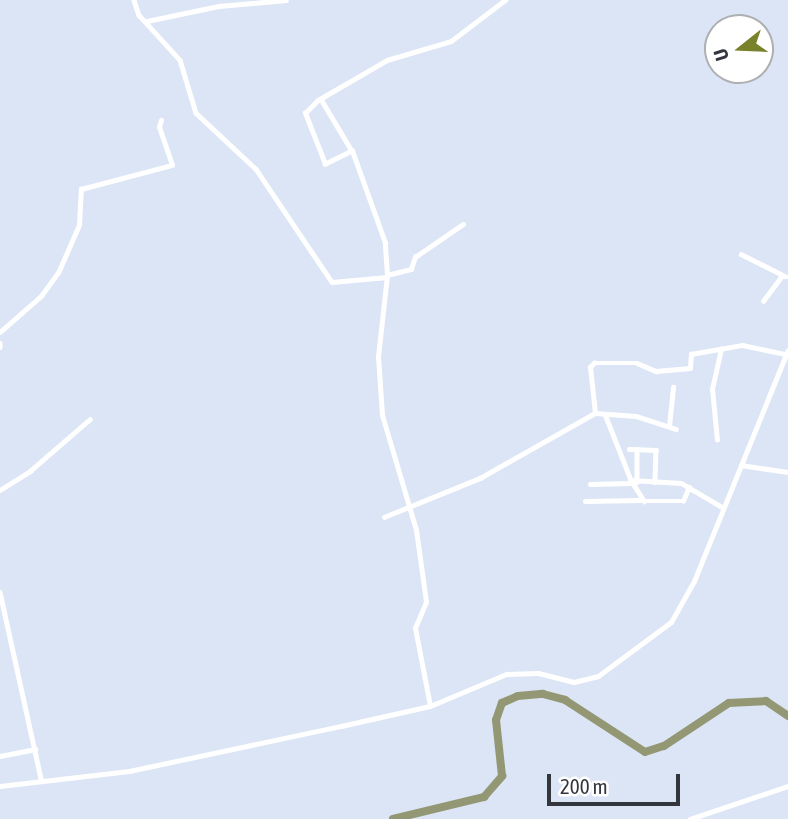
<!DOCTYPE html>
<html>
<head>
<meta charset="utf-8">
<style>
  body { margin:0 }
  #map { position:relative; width:788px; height:819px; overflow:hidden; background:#dce5f5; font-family:"Asap Condensed",sans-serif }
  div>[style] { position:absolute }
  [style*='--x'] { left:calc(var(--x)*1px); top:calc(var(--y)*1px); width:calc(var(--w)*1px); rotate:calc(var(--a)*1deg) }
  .river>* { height:8px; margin:-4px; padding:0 4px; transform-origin:4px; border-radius:4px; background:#939774 }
  .minor>* { height:4.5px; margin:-2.25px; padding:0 2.25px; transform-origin:2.25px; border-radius:2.25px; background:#fff }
  .tertiary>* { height:5px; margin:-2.5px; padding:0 2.5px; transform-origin:2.5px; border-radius:2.5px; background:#fff }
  span { translate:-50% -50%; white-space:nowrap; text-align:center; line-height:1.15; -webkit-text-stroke:7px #fff; paint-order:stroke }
  .north { position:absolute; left:704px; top:14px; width:70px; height:70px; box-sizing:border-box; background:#fff; border:2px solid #adafb1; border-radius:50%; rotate:252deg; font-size:19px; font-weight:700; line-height:28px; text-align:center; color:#33373d }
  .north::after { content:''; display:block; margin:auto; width:24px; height:32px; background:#7a812b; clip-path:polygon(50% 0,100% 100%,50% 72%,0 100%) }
  .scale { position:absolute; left:547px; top:774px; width:133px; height:32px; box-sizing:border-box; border:4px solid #33373d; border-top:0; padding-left:9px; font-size:21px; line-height:24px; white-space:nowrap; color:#33373d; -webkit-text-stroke:5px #fff; paint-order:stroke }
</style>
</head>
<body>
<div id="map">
  <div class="river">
    <div style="--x:393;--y:819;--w:94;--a:-13.6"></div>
    <div style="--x:484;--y:797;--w:28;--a:-49"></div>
    <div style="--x:502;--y:776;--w:56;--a:-96.1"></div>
    <div style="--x:496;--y:720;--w:18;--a:-71"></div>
    <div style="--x:502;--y:703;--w:17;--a:-24"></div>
    <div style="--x:518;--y:696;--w:25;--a:-5"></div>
    <div style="--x:543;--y:694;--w:23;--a:15"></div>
    <div style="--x:565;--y:700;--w:95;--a:33"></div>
    <div style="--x:645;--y:752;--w:20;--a:-18"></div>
    <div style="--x:664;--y:746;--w:78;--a:-33.5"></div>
    <div style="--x:729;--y:703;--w:37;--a:-3"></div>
    <div style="--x:766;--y:701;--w:27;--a:34"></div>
  </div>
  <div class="minor">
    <div style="--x:134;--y:0;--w:16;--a:72"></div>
    <div style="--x:139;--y:15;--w:61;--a:47.7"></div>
    <div style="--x:180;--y:60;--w:55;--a:73.2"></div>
    <div style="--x:196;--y:113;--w:82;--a:43"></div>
    <div style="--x:256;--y:169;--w:136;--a:56.1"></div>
    <div style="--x:332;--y:282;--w:55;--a:-5.2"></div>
    <div style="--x:147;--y:21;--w:74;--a:-11.8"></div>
    <div style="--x:219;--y:6;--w:67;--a:-5.1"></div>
    <div style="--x:321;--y:99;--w:61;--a:59.2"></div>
    <div style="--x:741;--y:254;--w:49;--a:26.6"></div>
    <div style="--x:387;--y:275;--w:25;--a:-14"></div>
    <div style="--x:411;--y:269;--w:13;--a:-72"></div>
    <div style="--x:415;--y:257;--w:58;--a:-34.5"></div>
    <div style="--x:763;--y:301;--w:30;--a:-53"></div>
    <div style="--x:781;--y:277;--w:7;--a:0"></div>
    <div style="--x:0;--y:332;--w:55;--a:-41.3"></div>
    <div style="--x:41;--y:296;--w:29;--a:-54"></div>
    <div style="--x:58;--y:273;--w:52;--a:-66.4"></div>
    <div style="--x:79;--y:225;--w:36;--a:-87"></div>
    <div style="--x:81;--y:189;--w:94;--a:-14.8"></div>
    <div style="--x:172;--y:165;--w:40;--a:-108.9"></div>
    <div style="--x:159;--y:127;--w:7;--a:-74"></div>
    <div style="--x:0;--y:343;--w:4;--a:90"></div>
    <div style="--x:595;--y:413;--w:46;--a:-96.2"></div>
    <div style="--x:590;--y:367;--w:6;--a:-45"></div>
    <div style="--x:594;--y:363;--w:43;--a:0"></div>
    <div style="--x:637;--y:363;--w:21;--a:23"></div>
    <div style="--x:656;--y:371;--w:34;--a:-5"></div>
    <div style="--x:690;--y:368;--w:14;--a:-86"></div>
    <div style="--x:691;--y:354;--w:52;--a:-10"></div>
    <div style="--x:742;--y:345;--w:44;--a:11.8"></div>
    <div style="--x:605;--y:414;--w:71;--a:68.5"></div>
    <div style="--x:631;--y:480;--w:50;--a:3.4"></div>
    <div style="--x:681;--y:483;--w:48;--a:30.3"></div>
    <div style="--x:669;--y:426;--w:39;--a:-84"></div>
    <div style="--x:717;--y:440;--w:51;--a:-95.6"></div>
    <div style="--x:712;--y:389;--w:41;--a:-77.3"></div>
    <div style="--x:629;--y:449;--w:27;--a:2"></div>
    <div style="--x:656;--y:450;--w:32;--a:92"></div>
    <div style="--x:637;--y:449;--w:33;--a:90"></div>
    <div style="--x:741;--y:465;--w:48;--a:8.5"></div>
    <div style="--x:631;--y:480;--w:25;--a:58"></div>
    <div style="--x:644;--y:501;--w:39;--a:0"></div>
    <div style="--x:683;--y:501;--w:15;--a:-67"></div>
    <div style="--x:590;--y:484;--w:42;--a:-1.4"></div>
    <div style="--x:0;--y:490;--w:36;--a:-32"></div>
    <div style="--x:30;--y:471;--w:79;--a:-40.9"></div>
    <div style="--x:585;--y:501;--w:55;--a:-1"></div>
    <div style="--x:384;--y:517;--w:104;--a:-22.1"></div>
    <div style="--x:480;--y:478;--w:132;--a:-29.5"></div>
    <div style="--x:595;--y:413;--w:41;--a:4.2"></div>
    <div style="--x:636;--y:416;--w:42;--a:18"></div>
    <div style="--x:0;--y:592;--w:191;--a:77.6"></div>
    <div style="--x:430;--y:706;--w:79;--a:-100.9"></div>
    <div style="--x:415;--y:628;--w:28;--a:-67"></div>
    <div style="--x:426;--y:602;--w:73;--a:-97.9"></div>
    <div style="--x:416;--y:530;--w:120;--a:-106.5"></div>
    <div style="--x:382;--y:415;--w:58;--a:-93.9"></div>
    <div style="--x:378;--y:357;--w:82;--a:-83.7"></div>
    <div style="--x:387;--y:275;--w:32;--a:-94"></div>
    <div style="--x:385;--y:243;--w:98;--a:-109.7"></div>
    <div style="--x:352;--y:151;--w:30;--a:154"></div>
    <div style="--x:325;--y:164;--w:55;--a:-111.4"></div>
    <div style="--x:305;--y:113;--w:18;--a:-45"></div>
    <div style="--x:318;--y:100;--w:80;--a:-30.1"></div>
    <div style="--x:387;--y:60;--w:67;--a:-16.5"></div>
    <div style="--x:451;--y:41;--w:68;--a:-37.2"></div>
    <div style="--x:0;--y:756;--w:36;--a:-11"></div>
    <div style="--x:690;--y:819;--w:103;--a:-18.6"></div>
  </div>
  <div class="tertiary">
    <div style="--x:0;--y:786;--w:130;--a:-6.6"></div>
    <div style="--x:129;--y:771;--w:217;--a:-12"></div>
    <div style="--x:341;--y:726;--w:91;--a:-12.7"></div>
    <div style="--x:430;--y:706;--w:82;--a:-22.8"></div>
    <div style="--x:506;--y:674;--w:32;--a:-2"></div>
    <div style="--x:538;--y:673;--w:37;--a:14"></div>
    <div style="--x:574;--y:682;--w:25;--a:-14"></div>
    <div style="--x:598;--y:676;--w:91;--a:-36.5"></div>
    <div style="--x:671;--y:622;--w:47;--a:-60.7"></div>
    <div style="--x:694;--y:581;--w:249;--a:-67.9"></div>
  </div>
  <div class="north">U</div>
  <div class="scale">200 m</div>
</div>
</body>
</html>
